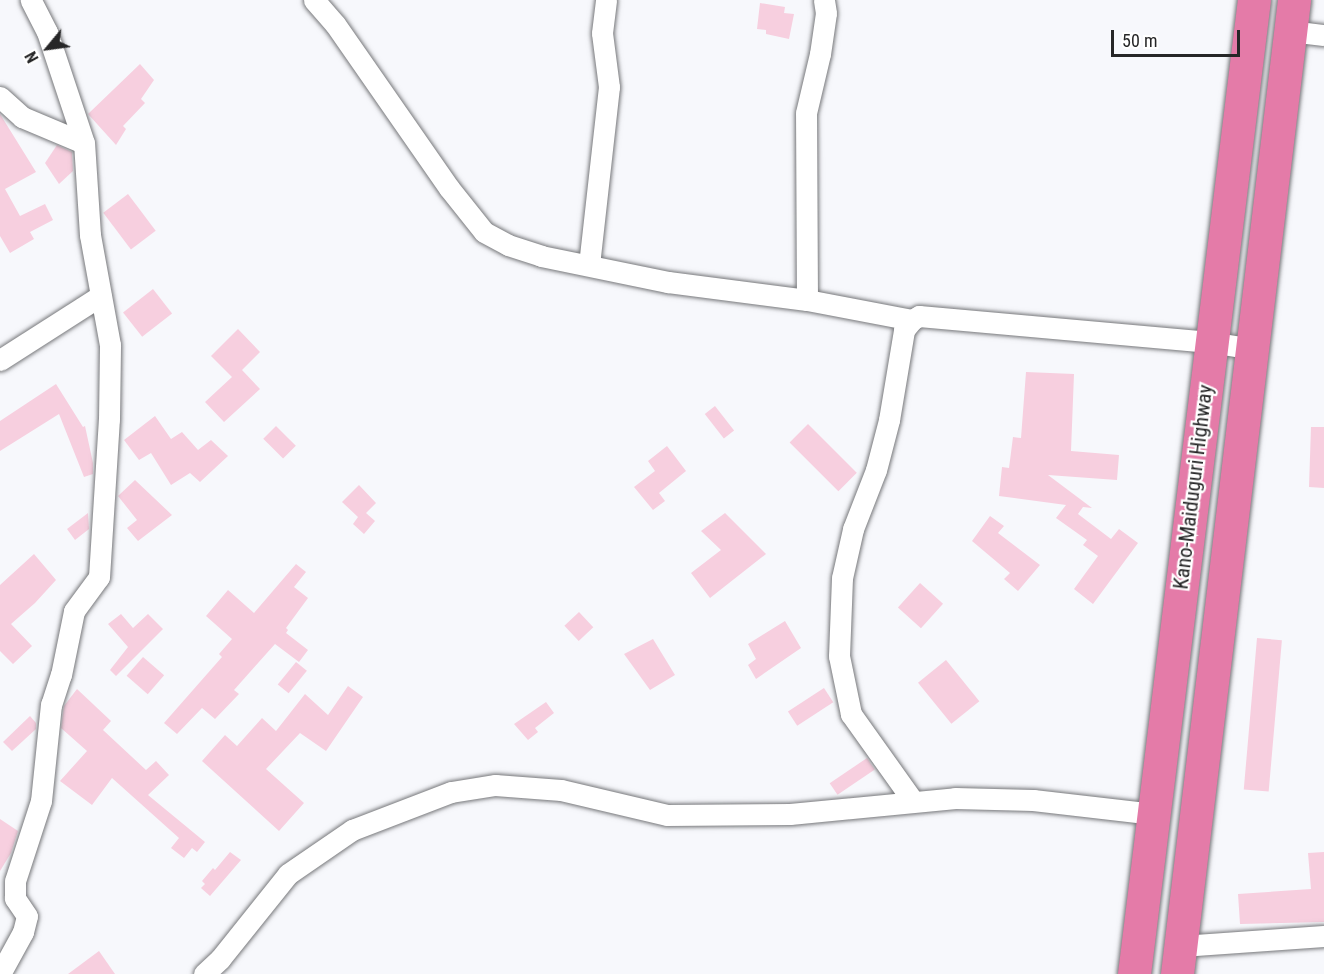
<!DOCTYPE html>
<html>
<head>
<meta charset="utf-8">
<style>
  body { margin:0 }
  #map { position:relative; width:1324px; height:974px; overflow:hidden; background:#f7f8fc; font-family:"Roboto Condensed",sans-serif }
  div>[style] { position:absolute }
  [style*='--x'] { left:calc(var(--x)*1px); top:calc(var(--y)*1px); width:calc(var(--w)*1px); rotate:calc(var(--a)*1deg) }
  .building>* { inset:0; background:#f7cfdf; transform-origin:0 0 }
  .roads { filter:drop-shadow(0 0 2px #77787b) drop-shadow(0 0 2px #77787b) }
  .minor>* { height:21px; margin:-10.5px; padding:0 10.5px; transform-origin:10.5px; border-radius:10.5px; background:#fff }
  .trunk>* { height:33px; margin:-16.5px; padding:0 16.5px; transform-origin:16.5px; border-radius:16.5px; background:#e47ba8 }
  span { translate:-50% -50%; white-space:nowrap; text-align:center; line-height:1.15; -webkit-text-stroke:4.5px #fff; paint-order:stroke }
  .street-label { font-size:21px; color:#262627 }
  .north { position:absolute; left:18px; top:18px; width:60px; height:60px; -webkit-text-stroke:4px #fff; paint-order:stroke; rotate:241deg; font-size:16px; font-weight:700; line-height:24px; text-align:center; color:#262627 }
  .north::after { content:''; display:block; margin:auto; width:21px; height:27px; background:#262627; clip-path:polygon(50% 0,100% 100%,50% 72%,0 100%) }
  .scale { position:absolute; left:1111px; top:30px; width:129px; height:27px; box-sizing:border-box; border:3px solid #262627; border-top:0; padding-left:8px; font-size:18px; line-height:21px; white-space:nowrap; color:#262627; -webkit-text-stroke:4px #fff; paint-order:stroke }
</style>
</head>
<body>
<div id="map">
  <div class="building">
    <div style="clip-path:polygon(760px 3px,785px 7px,784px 13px,794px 14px,789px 39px,766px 34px,766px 30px,757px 29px)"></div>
    <div style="clip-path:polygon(140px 64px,154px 80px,141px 99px,145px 103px,123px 126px,126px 129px,116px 145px,88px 114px)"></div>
    <div style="clip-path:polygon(0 114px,36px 172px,5px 189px,20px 216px,45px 204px,53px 220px,30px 232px,34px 239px,10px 253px,0 236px)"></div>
    <div style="clip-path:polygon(57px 145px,72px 152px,73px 171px,59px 184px,45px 163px)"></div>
    <div style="left:128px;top:194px;width:46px;height:31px;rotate:53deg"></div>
    <div style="left:153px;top:289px;width:31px;height:38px;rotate:52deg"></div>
    <div style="clip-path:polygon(238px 329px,260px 352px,242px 370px,260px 389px,224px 422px,205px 402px,232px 377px,211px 356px)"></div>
    <div style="clip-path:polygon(1026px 372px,1074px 374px,1071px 451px,1119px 455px,1117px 480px,1048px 475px,1092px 508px,1083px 507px,1078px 514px,1111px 539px,1119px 529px,1138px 543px,1093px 604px,1074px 589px,1098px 556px,1083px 545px,1087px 540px,1056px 518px,1066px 505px,999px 496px,1002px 467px,1009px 468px,1013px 437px,1021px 438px)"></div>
    <div style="clip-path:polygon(56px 384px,83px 427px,85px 426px,93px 463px,93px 474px,84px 477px,59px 414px,0 451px,0 421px)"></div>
    <div style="left:715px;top:406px;width:31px;height:13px;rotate:52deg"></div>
    <div style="clip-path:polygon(155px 416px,171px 439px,182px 432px,198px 450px,211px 440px,228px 456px,200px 482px,190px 473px,171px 485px,151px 453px,139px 460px,124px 440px)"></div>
    <div style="left:808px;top:424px;width:69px;height:26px;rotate:45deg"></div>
    <div style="left:276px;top:426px;width:28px;height:18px;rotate:45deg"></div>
    <div style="clip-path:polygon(1311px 427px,1324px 427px,1324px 488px,1309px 487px)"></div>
    <div style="clip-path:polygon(667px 446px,686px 471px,659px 493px,665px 501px,653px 510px,634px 487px,655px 471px,648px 461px)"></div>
    <div style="clip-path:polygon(135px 480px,172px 515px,138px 541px,127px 528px,137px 520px,118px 496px)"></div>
    <div style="clip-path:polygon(359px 485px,376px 503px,366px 513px,375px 521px,364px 534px,353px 524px,358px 517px,342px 502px)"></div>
    <div style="clip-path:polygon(88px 513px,89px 529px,75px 540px,67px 529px)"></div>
    <div style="clip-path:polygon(725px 513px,766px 554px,710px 598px,691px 573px,721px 550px,701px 531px)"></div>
    <div style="clip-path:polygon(990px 516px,1004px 526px,998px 533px,1040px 565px,1018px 591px,1004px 579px,1010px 573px,972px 541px)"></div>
    <div style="clip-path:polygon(34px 554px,56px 580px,35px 603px,11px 624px,32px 646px,13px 664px,0 651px,0 585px)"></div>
    <div style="clip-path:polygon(296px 564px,306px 572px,294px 587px,308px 598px,286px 628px,288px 630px,286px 633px,308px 650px,299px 662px,275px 644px,234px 690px,239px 694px,215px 719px,202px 708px,177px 734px,164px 723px,222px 657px,219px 654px,232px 639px,206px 616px,228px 590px,254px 613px)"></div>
    <div style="left:920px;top:583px;width:31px;height:33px;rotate:42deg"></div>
    <div style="left:579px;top:612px;width:21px;height:20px;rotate:47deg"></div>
    <div style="clip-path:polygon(121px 614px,133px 628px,148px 614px,163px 629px,116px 676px,110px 670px,128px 647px,108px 624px)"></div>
    <div style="clip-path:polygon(785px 621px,801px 648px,756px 679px,748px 665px,756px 659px,748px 644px)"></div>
    <div style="left:1257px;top:638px;width:25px;height:152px;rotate:5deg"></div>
    <div style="clip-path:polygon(653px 639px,675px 675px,650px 690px,624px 654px)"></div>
    <div style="left:143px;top:657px;width:28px;height:25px;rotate:41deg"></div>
    <div style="left:946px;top:660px;width:53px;height:36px;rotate:51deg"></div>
    <div style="left:296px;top:662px;width:14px;height:29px;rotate:39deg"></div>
    <div style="clip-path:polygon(348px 686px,363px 697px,326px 751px,300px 733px,266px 769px,304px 803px,279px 831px,202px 761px,225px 735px,237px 746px,262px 718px,276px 731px,305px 694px,328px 715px)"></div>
    <div style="left:824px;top:688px;width:17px;height:43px;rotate:57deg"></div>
    <div style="clip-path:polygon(77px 689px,111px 721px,103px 730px,146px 770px,156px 761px,169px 775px,148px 795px,205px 842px,197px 852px,192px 848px,184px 858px,171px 848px,179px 838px,112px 778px,92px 805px,60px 781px,87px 751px,61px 728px,64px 706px)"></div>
    <div style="clip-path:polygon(546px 702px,554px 713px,535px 728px,538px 732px,528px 740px,514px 724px)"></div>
    <div style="clip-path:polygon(30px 716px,36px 723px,36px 729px,12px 751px,3px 742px)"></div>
    <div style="left:867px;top:758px;width:14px;height:45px;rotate:56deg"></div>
    <div style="clip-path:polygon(0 819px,18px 831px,11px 853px,0 871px)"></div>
    <div style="clip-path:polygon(230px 852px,241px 860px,210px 896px,201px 888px,205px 884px,202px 881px,213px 868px,215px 870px)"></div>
    <div style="clip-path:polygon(1324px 852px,1324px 922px,1240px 924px,1238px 894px,1311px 889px,1308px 853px)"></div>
    <div style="clip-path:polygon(99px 951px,115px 974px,68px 974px)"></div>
  </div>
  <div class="roads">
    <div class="minor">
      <div style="--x:314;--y:0;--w:32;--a:49"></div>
      <div style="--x:335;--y:24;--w:200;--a:55.2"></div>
      <div style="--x:449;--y:188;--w:56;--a:51.5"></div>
      <div style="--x:484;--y:232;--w:27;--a:28"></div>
      <div style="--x:508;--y:245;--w:35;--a:18"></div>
      <div style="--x:541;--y:256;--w:130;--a:11.6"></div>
      <div style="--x:668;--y:282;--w:140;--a:7.4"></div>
      <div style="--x:807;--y:300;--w:107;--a:10.8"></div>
      <div style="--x:1290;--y:31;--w:34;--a:7"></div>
      <div style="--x:0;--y:97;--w:30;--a:42"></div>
      <div style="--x:22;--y:117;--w:67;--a:22.8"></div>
      <div style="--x:589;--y:265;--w:179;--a:-83.6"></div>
      <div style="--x:609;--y:87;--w:54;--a:-97.4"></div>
      <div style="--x:602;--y:33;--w:33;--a:-83"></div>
      <div style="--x:807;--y:300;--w:187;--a:-90.3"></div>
      <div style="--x:806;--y:113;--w:61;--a:-76.7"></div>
      <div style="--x:820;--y:54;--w:41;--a:-81.7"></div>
      <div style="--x:826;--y:13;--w:13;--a:-99"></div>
      <div style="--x:0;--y:360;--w:119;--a:-32.6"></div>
      <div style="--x:913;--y:801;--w:107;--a:-125.5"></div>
      <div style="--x:851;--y:714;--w:59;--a:-101.7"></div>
      <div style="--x:839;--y:656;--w:78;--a:-87.8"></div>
      <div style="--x:842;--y:578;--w:50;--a:-77.3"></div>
      <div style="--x:853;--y:529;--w:63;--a:-68.7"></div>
      <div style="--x:876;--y:470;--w:52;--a:-75.4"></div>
      <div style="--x:889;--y:420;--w:91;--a:-80.5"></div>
      <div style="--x:904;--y:330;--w:13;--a:-51"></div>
      <div style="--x:912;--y:320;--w:8;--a:-30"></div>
      <div style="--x:919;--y:316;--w:292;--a:5.1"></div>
      <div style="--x:1210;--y:342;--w:45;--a:9"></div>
      <div style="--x:1181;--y:946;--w:143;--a:-4"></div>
      <div style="--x:0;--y:974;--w:48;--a:-61.3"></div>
      <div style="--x:23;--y:932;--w:16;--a:-76"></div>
      <div style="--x:27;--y:916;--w:22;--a:-124"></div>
      <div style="--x:15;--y:898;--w:17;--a:-90"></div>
      <div style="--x:15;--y:881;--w:84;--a:-72"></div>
      <div style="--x:41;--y:801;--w:97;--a:-84.1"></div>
      <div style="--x:51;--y:705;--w:32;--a:-72"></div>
      <div style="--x:61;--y:675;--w:65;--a:-78.5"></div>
      <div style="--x:74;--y:611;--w:42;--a:-53.7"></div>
      <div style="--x:99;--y:577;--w:158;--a:-86.4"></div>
      <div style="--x:109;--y:419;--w:74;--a:-89.2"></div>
      <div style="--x:110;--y:345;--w:112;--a:-100.3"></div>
      <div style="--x:90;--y:235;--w:92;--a:-93.7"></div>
      <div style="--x:84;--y:143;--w:117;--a:-108.4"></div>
      <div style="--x:47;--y:32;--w:36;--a:-117"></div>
      <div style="--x:204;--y:974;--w:22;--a:-43"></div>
      <div style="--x:220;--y:959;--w:109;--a:-51.3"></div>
      <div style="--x:288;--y:874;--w:78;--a:-34.5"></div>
      <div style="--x:352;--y:830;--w:106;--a:-21"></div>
      <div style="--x:451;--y:792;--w:45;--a:-9"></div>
      <div style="--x:495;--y:785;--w:66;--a:4.3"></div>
      <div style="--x:561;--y:790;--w:109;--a:13.3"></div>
      <div style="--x:667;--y:815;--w:123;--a:-0.5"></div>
      <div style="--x:790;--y:814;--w:166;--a:-5.5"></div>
      <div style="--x:955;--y:798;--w:78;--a:1.5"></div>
      <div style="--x:1033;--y:800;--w:122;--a:6.6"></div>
    </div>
    <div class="trunk">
      <div style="--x:1134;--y:974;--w:981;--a:-82.98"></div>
      <div style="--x:1177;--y:974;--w:981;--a:-83.15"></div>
    </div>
  </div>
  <div class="street-label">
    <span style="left:1193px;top:487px;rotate:-83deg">Kano-Maiduguri Highway</span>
  </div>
  <div class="north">N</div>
  <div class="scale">50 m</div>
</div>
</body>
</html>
